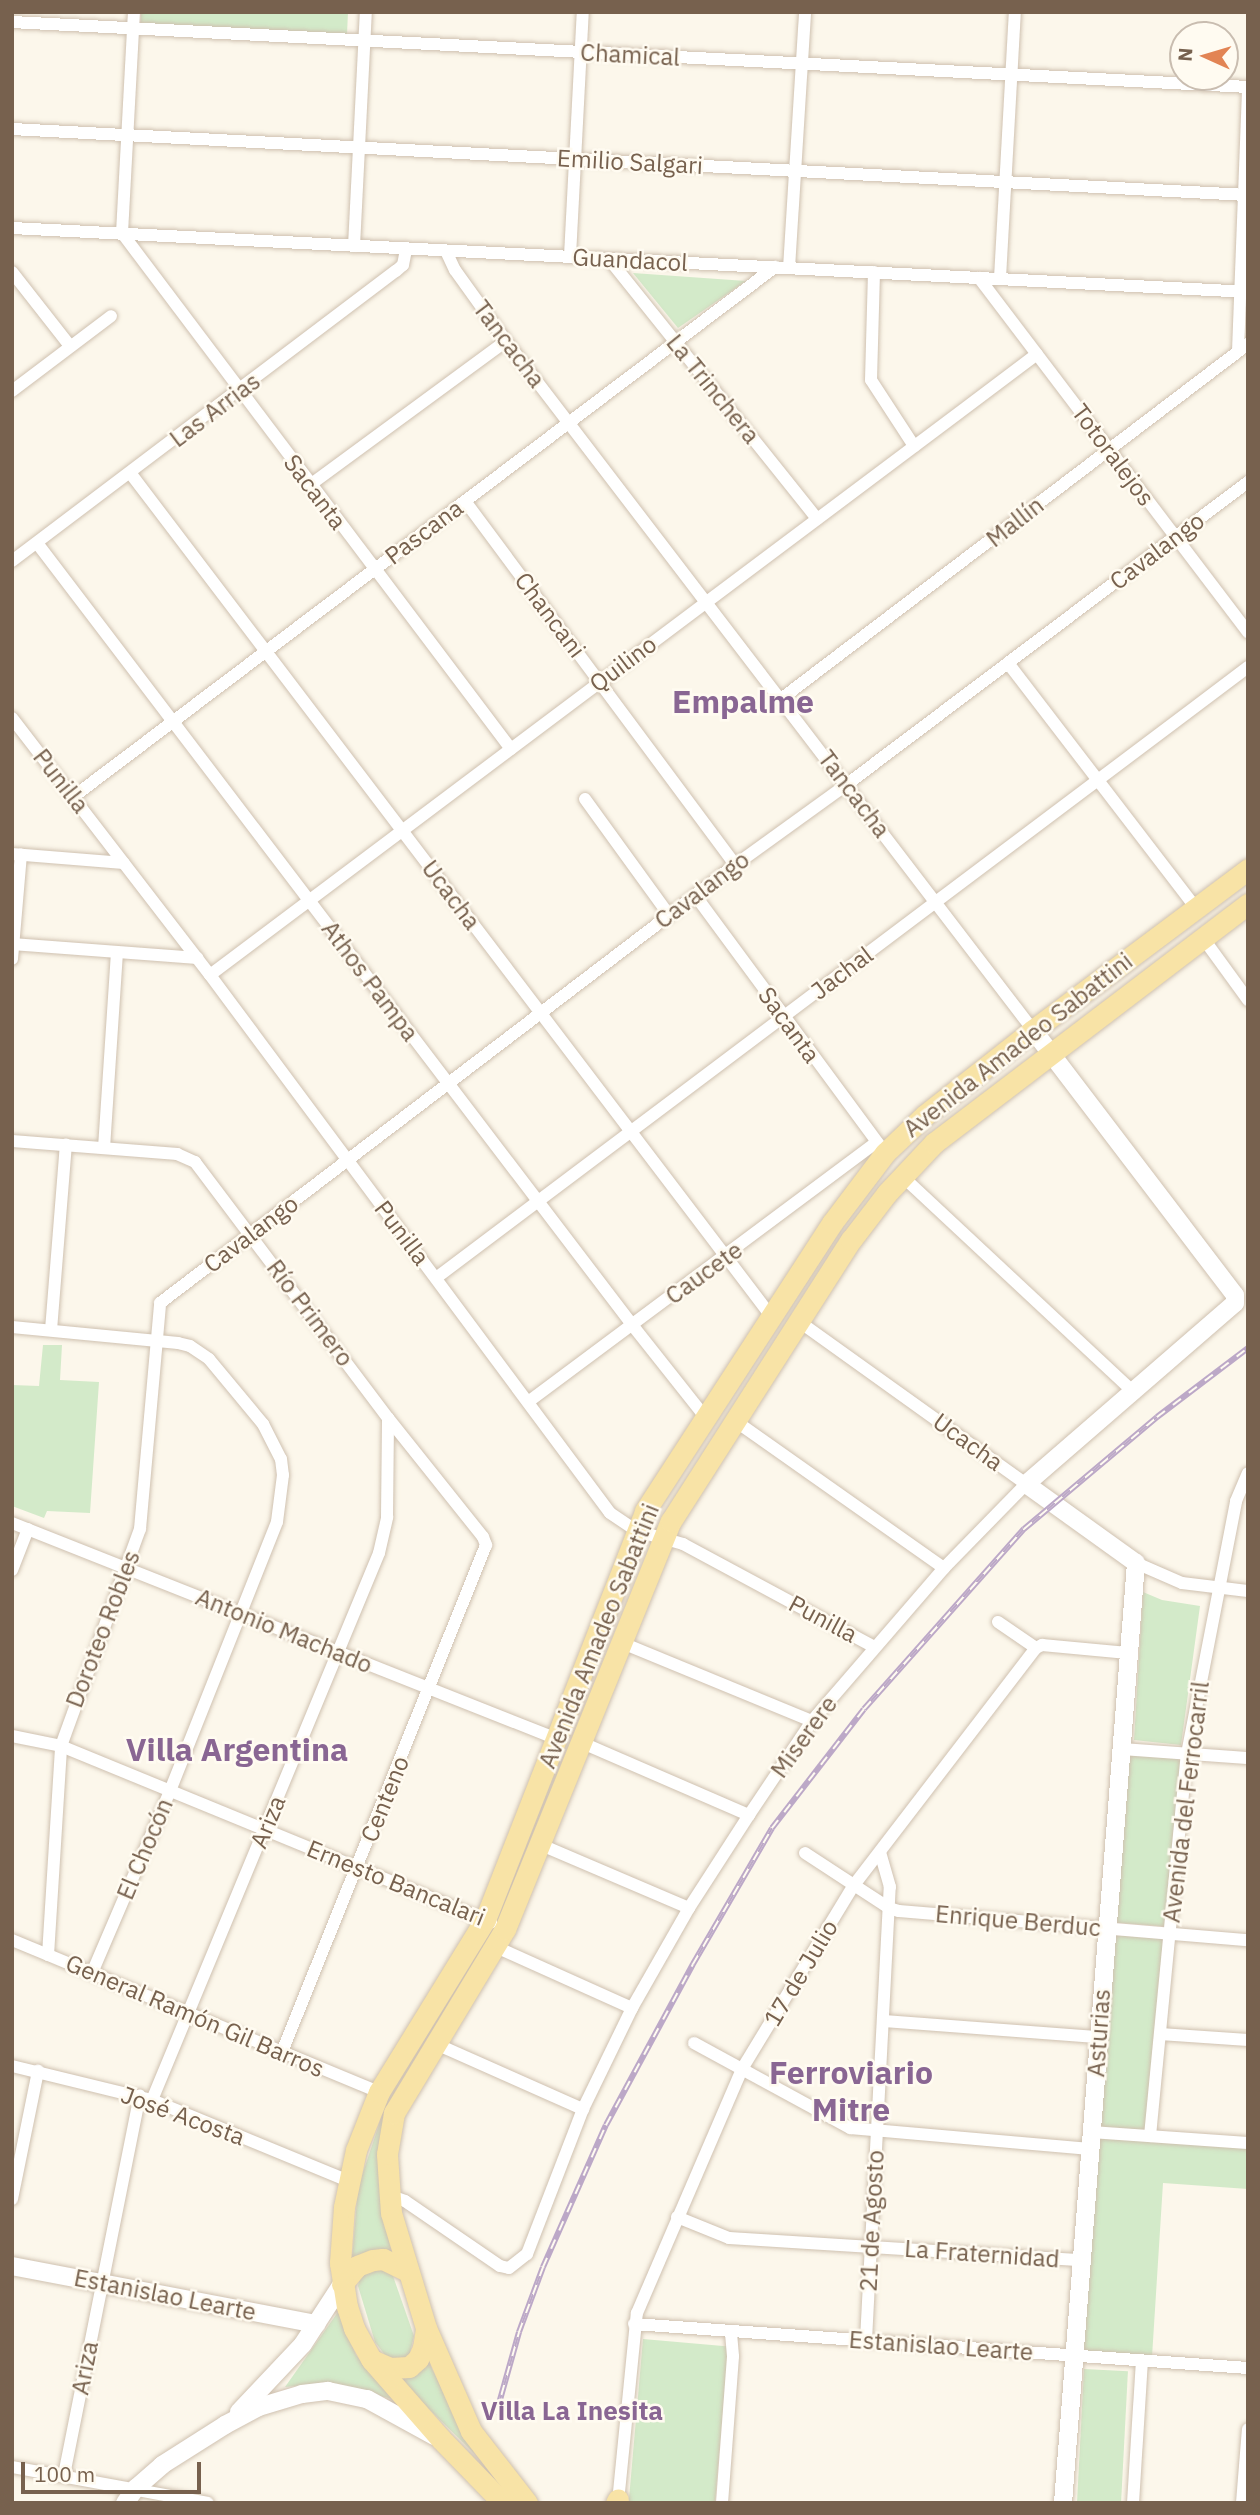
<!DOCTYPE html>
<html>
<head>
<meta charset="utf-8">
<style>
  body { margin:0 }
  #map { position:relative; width:1260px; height:2515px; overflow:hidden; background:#fcf7eb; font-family:"IBM Plex Sans",sans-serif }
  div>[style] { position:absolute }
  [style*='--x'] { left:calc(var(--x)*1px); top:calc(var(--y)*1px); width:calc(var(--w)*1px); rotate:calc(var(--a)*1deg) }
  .green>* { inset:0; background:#d3eac9; transform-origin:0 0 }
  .roads { filter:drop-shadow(0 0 2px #cfc1b0) drop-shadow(0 0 2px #cfc1b0) }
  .street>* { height:12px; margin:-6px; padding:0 6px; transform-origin:6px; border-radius:6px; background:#fff }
  .secondary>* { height:18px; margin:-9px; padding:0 9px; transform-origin:9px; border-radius:9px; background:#fff }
  .primary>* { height:21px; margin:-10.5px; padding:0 10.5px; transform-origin:10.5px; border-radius:10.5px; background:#f8e3a6 }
  .rail>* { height:6px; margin-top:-3px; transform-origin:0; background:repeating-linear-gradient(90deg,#fffbf1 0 10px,#bca8c7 0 20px); box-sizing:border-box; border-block:2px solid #bca8c7 }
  span { translate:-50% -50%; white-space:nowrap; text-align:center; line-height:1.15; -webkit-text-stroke:5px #fffbf1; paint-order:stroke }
  .street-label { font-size:24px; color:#77614e }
  .neighbourhood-label { font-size:26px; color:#896693; font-weight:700 }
  .district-label { font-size:32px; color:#896693; font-weight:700 }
  .frame { position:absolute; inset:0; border:14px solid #77614e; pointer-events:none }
  .north { position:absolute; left:1169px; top:21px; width:70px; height:70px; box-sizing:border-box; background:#fffbf1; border:2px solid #c9bdb0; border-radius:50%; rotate:274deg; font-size:19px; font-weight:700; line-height:28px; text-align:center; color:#77614e }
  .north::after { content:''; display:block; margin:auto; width:24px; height:32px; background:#e28454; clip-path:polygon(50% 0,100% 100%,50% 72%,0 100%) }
  .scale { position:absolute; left:21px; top:2462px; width:180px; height:32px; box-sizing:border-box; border:4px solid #77614e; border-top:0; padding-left:9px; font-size:21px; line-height:24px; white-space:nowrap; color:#77614e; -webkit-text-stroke:5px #fffbf1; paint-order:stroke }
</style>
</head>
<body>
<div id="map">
  <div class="green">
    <div style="clip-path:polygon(141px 12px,348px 12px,347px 34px,141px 23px)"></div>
    <div style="clip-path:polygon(633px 273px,746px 281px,678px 328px)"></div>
    <div style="clip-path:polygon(43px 1345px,62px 1345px,60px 1380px,99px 1382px,90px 1513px,47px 1511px,44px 1518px,12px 1506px,12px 1385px,39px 1386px)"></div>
    <div style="clip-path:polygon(1143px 1592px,1162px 1600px,1200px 1606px,1181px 1745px,1134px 1740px)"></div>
    <div style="left:1125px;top:1754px;width:58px;height:169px;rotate:4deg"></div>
    <div style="left:1110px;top:1935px;width:56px;height:195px;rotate:3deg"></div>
    <div style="clip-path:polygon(397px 2085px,385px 2121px,386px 2226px,392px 2255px,352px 2260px,358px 2187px,380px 2122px)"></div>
    <div style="clip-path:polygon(1093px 2134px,1248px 2147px,1248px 2189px,1163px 2183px,1152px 2357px,1077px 2352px)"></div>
    <div style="clip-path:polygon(372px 2268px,385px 2270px,393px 2276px,414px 2336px,409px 2357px,388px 2359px,375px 2342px,358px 2286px,360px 2276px)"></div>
    <div style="clip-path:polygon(338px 2312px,356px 2355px,393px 2399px,324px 2383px,285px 2387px)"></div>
    <div style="left:643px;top:2339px;width:86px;height:165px;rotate:5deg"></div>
    <div style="clip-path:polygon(427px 2359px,475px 2454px,394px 2375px)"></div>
    <div style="left:1084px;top:2369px;width:44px;height:134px;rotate:3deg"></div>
  </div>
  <div class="roads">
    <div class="street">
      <div style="--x:12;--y:22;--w:1238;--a:3.01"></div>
      <div style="--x:12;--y:129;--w:1238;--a:3.06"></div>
      <div style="--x:12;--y:228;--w:1238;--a:2.96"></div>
      <div style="--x:122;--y:233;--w:646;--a:52.99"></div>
      <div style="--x:122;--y:233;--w:221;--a:-86.9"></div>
      <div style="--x:354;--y:246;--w:234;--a:-87.1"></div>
      <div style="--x:446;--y:251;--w:21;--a:65"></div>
      <div style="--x:455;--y:270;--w:87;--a:54.3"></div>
      <div style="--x:506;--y:341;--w:867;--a:52.59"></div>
      <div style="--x:570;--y:256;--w:244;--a:-87"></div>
      <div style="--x:609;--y:259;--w:333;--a:51.3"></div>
      <div style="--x:789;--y:268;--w:256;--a:-86.4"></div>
      <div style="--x:12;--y:272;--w:94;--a:51.9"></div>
      <div style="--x:874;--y:272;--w:108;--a:91.6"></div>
      <div style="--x:871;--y:380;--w:79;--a:56.9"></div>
      <div style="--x:979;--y:278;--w:445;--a:52.8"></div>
      <div style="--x:1000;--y:278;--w:266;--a:-86.8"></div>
      <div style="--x:1238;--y:351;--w:263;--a:-87.8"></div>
      <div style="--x:12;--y:391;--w:124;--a:-37.1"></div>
      <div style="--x:131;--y:474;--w:1058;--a:52.76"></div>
      <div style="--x:310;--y:485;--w:243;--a:-36.3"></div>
      <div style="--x:465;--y:501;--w:453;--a:53.4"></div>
      <div style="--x:37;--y:543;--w:984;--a:52.72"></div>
      <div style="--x:633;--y:1326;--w:116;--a:51.6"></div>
      <div style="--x:12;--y:561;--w:481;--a:-37.1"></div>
      <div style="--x:396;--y:271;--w:9;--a:-41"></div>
      <div style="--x:403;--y:265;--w:16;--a:-79"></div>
      <div style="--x:1008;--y:663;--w:307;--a:52.5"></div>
      <div style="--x:781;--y:699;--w:587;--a:-37.24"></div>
      <div style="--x:12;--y:718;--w:324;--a:52.4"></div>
      <div style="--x:210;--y:975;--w:670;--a:53.37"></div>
      <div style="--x:610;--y:1513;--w:32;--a:34"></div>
      <div style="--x:637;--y:1531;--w:48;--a:15.8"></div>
      <div style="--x:683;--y:1544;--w:217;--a:28.3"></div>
      <div style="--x:73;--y:797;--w:880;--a:-37.05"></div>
      <div style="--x:585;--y:799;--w:143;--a:54.1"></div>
      <div style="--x:12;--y:854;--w:112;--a:4.6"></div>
      <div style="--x:695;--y:895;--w:313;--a:53.6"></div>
      <div style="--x:1203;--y:938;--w:77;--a:54"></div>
      <div style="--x:12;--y:944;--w:186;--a:4.3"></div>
      <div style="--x:12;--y:959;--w:105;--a:-85.1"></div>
      <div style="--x:210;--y:975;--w:1034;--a:-36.9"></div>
      <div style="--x:12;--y:1141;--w:166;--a:4.5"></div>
      <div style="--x:177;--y:1154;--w:20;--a:24"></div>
      <div style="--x:195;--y:1162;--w:321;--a:53"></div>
      <div style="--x:388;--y:1418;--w:152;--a:51.4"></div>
      <div style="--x:483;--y:1537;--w:9;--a:69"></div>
      <div style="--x:486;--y:1545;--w:547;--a:111.92"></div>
      <div style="--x:104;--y:1148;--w:196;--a:-86.2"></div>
      <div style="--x:902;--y:1176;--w:317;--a:43"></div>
      <div style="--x:436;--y:1278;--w:1016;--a:-36.96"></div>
      <div style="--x:12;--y:1327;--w:167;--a:5.5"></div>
      <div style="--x:178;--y:1343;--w:12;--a:14"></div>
      <div style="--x:190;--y:1346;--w:23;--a:34"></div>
      <div style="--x:209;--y:1359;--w:85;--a:50.3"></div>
      <div style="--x:263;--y:1424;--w:39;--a:63"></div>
      <div style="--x:281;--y:1459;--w:16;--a:83"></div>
      <div style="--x:283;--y:1475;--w:47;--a:97.3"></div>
      <div style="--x:277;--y:1522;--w:289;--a:111.7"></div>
      <div style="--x:170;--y:1791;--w:198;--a:113.2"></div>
      <div style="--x:51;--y:1330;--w:186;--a:-85.4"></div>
      <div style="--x:528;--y:1402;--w:435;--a:-36.7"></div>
      <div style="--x:734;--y:1420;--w:257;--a:35.2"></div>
      <div style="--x:12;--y:1523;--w:586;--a:21.62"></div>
      <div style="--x:1136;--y:1563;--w:50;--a:23.5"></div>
      <div style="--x:1182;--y:1583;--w:66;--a:6.9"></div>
      <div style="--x:12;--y:1570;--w:44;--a:-68.7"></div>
      <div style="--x:998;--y:1622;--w:46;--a:34.4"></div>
      <div style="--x:1036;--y:1648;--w:7;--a:-27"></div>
      <div style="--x:1042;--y:1645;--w:86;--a:5.3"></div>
      <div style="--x:620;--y:1642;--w:208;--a:22.4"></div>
      <div style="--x:12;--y:1736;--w:50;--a:11.5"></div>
      <div style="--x:61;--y:1746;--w:465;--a:22.3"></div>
      <div style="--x:580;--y:1742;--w:184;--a:23.4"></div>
      <div style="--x:1121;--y:1749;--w:127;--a:4.1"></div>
      <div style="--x:539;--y:1844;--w:163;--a:23.1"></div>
      <div style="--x:805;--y:1853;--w:100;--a:33.2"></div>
      <div style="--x:889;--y:1908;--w:10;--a:17"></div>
      <div style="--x:899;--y:1911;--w:350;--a:4.8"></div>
      <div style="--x:12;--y:1940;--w:397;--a:22.5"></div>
      <div style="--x:496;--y:1947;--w:149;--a:24.2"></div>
      <div style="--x:48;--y:1955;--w:209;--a:-86.4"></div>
      <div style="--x:61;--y:1746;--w:231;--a:-70"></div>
      <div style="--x:140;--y:1529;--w:227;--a:-84.9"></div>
      <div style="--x:160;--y:1303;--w:723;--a:-37.3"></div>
      <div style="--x:735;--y:865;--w:137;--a:-35.8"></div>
      <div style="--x:846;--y:785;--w:503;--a:-37.01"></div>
      <div style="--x:884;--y:2021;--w:216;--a:4.3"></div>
      <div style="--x:1160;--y:2034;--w:88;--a:3.9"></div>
      <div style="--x:694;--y:2043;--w:178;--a:28.6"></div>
      <div style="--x:850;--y:2128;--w:241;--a:5"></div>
      <div style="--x:436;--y:2044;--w:161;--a:23.9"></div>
      <div style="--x:12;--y:2066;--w:144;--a:13.7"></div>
      <div style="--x:152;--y:2100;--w:213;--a:22.4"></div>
      <div style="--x:152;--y:2100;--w:592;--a:-67.46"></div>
      <div style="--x:379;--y:1553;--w:37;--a:-77"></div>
      <div style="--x:387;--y:1517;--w:99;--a:-89.4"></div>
      <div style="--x:1091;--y:2132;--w:157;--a:4"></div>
      <div style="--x:1150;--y:2136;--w:384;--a:-84.5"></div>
      <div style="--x:1187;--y:1754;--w:258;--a:-79"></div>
      <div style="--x:1236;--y:1501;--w:30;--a:-67"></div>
      <div style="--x:388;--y:2195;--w:18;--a:19"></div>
      <div style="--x:405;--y:2201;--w:115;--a:34.4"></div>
      <div style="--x:500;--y:2266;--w:9;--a:13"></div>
      <div style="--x:509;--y:2268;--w:23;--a:-38"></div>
      <div style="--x:527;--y:2254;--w:155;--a:-68.9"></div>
      <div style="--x:583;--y:2109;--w:112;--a:-64.1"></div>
      <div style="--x:632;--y:2008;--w:115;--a:-60.3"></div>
      <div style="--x:689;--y:1908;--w:111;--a:-57.2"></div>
      <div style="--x:749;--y:1815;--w:113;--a:-56.2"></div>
      <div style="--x:812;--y:1721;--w:202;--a:-49.2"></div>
      <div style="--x:944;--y:1568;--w:117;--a:-45.7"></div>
      <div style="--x:1026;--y:1484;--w:278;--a:-144.4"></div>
      <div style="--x:12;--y:2199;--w:131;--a:-78.5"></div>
      <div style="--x:677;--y:2217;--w:56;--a:22"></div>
      <div style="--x:729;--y:2238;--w:353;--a:3.6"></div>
      <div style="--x:634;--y:2324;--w:616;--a:4.1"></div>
      <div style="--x:866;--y:2340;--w:454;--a:-87"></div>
      <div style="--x:890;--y:1887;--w:36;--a:-106"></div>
      <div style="--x:12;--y:2467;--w:199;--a:10.4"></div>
      <div style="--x:64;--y:2475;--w:387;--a:-78.7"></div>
      <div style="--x:618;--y:2502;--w:190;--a:-84.3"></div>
      <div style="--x:637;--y:2313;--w:266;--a:-66.7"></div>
      <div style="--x:742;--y:2069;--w:215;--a:-58.7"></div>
      <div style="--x:854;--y:1885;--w:299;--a:-52.5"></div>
      <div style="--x:722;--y:2503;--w:147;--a:-85.7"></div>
      <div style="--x:733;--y:2356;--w:24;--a:-95"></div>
      <div style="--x:1133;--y:2503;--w:142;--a:-86.4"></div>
      <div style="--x:1242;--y:2503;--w:74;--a:-85.4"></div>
    </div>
    <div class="secondary">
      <div style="--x:1033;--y:1030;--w:333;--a:52.7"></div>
      <div style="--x:1235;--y:1295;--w:8;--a:90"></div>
      <div style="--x:1235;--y:1303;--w:276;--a:139.1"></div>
      <div style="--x:1026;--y:1484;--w:135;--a:35.7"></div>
      <div style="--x:1136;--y:1563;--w:943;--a:94.44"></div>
      <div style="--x:12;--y:2266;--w:310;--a:10.8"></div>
      <div style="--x:239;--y:2412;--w:93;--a:-46.7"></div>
      <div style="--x:303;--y:2344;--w:72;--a:-57"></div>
      <div style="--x:125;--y:2503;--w:19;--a:-54"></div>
      <div style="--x:136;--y:2488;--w:35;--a:-41"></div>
      <div style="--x:162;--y:2465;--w:75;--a:-32.4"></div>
      <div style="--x:225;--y:2425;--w:38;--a:-28"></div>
      <div style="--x:259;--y:2407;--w:45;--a:-16.8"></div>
      <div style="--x:302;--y:2394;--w:26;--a:-7"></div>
      <div style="--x:328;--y:2391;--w:40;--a:12"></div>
      <div style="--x:367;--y:2399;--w:77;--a:28.9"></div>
    </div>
    <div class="primary">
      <div style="--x:342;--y:2284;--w:23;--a:-50"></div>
      <div style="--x:357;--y:2266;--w:17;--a:-21"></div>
      <div style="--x:373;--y:2260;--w:10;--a:-6"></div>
      <div style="--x:383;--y:2259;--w:25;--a:26"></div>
      <div style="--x:372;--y:2360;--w:20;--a:24"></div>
      <div style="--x:390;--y:2368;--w:19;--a:-3"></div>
      <div style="--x:409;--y:2367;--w:12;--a:-42"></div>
      <div style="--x:418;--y:2359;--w:12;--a:-66"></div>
      <div style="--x:423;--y:2348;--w:20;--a:-81"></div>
      <div style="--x:503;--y:2503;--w:89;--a:-134.1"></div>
      <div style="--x:441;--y:2439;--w:106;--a:-131.2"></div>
      <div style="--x:371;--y:2359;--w:35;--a:-119"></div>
      <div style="--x:354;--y:2328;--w:22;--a:-108"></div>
      <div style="--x:347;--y:2307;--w:45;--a:-99"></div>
      <div style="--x:340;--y:2263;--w:56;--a:-85.9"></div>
      <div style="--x:344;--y:2207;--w:58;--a:-78.1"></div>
      <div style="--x:356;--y:2150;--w:62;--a:-68.4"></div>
      <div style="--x:379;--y:2092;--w:202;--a:-58.4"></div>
      <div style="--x:485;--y:1920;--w:439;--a:-68.6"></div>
      <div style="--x:645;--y:1511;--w:343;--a:-57"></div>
      <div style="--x:832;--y:1223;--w:88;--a:-52.9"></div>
      <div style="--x:885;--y:1153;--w:55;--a:-43.5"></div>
      <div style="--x:925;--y:1115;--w:137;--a:-38.2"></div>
      <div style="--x:1033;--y:1030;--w:269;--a:-36.8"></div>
      <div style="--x:527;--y:2503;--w:91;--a:-127.9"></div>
      <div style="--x:471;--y:2431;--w:112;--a:-113.6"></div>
      <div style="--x:426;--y:2328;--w:120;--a:-106.9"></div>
      <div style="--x:391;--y:2213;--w:59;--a:-93.9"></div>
      <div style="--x:387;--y:2154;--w:42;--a:-80.3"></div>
      <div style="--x:394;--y:2113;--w:215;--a:-58.9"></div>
      <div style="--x:505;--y:1929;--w:440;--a:-67.9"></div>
      <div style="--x:671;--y:1521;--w:334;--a:-57.4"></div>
      <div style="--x:851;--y:1240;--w:59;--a:-52.5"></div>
      <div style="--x:887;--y:1193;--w:69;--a:-46.8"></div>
      <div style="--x:934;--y:1143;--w:395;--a:-37.3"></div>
      <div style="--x:616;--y:2503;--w:4;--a:-63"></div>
    </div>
  </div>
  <div class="rail">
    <div style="--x:496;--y:2414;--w:85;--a:-74.3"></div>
    <div style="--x:519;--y:2332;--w:69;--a:-69.7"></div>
    <div style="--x:543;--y:2267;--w:155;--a:-66.1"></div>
    <div style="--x:606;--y:2125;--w:183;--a:-61.6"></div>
    <div style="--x:693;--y:1964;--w:157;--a:-59.8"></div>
    <div style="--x:772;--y:1828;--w:150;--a:-52.3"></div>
    <div style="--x:864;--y:1709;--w:241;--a:-48.4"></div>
    <div style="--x:1024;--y:1529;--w:174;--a:-40.1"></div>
    <div style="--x:1157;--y:1417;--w:114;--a:-37.2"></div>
  </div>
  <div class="street-label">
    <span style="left:630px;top:55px;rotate:3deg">Chamical</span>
    <span style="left:630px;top:162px;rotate:3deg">Emilio Salgari</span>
    <span style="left:630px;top:260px;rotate:3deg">Guandacol</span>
    <span style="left:509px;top:344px;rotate:53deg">Tancacha</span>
    <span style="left:713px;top:389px;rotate:51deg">La Trinchera</span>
    <span style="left:215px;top:410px;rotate:-37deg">Las Arrias</span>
    <span style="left:1113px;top:455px;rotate:53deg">Totoralejos</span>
    <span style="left:315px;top:492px;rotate:53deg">Sacanta</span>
    <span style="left:1015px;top:522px;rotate:-38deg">Mallín</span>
    <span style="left:424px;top:532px;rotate:-37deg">Pascana</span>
    <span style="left:1157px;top:551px;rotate:-37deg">Cavalango</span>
    <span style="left:550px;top:615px;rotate:53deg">Chancani</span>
    <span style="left:623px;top:664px;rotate:-37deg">Quilino</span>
    <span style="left:61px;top:781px;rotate:52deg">Punilla</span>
    <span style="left:854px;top:794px;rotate:53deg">Tancacha</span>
    <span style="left:702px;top:890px;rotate:-37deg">Cavalango</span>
    <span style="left:451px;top:895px;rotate:53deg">Ucacha</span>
    <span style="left:842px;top:973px;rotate:-37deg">Jachal</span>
    <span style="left:370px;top:981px;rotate:53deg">Athos Pampa</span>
    <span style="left:789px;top:1025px;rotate:54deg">Sacanta</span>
    <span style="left:1018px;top:1045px;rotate:-38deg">Avenida Amadeo Sabattini</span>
    <span style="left:402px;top:1233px;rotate:53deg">Punilla</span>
    <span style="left:251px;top:1234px;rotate:-37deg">Cavalango</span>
    <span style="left:704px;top:1273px;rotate:-36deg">Caucete</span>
    <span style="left:310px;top:1313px;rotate:53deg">Río Primero</span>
    <span style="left:968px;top:1442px;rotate:36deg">Ucacha</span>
    <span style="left:823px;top:1619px;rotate:28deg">Punilla</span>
    <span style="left:103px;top:1629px;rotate:-69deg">Doroteo Robles</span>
    <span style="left:284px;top:1631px;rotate:22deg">Antonio Machado</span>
    <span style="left:599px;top:1636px;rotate:-68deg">Avenida Amadeo Sabattini</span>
    <span style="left:804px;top:1737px;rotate:-54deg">Miserere</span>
    <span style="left:385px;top:1799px;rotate:-68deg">Centeno</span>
    <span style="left:1186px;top:1802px;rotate:-83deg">Avenida del Ferrocarril</span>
    <span style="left:268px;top:1822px;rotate:-67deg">Ariza</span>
    <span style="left:145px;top:1849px;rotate:-67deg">El Chocón</span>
    <span style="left:396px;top:1883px;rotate:22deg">Ernesto Bancalari</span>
    <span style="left:1018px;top:1921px;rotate:5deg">Enrique Berduc</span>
    <span style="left:801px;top:1973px;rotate:-59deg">17 de Julio</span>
    <span style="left:195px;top:2016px;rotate:23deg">General Ramón Gil Barros</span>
    <span style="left:1099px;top:2033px;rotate:-86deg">Asturias</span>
    <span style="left:183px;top:2116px;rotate:20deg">José Acosta</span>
    <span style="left:872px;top:2221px;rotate:-87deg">21 de Agosto</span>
    <span style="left:982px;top:2254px;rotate:4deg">La Fraternidad</span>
    <span style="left:165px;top:2295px;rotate:11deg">Estanislao Learte</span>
    <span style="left:941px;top:2346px;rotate:4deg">Estanislao Learte</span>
    <span style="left:85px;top:2368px;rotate:-79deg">Ariza</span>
  </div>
  <div class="neighbourhood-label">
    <span style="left:572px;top:2411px">Villa La Inesita</span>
  </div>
  <div class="district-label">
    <span style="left:743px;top:701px">Empalme</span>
    <span style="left:237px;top:1749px">Villa Argentina</span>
    <span style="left:851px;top:2091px">Ferroviario<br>Mitre</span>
  </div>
  <div class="frame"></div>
  <div class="north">N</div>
  <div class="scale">100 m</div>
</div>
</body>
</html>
